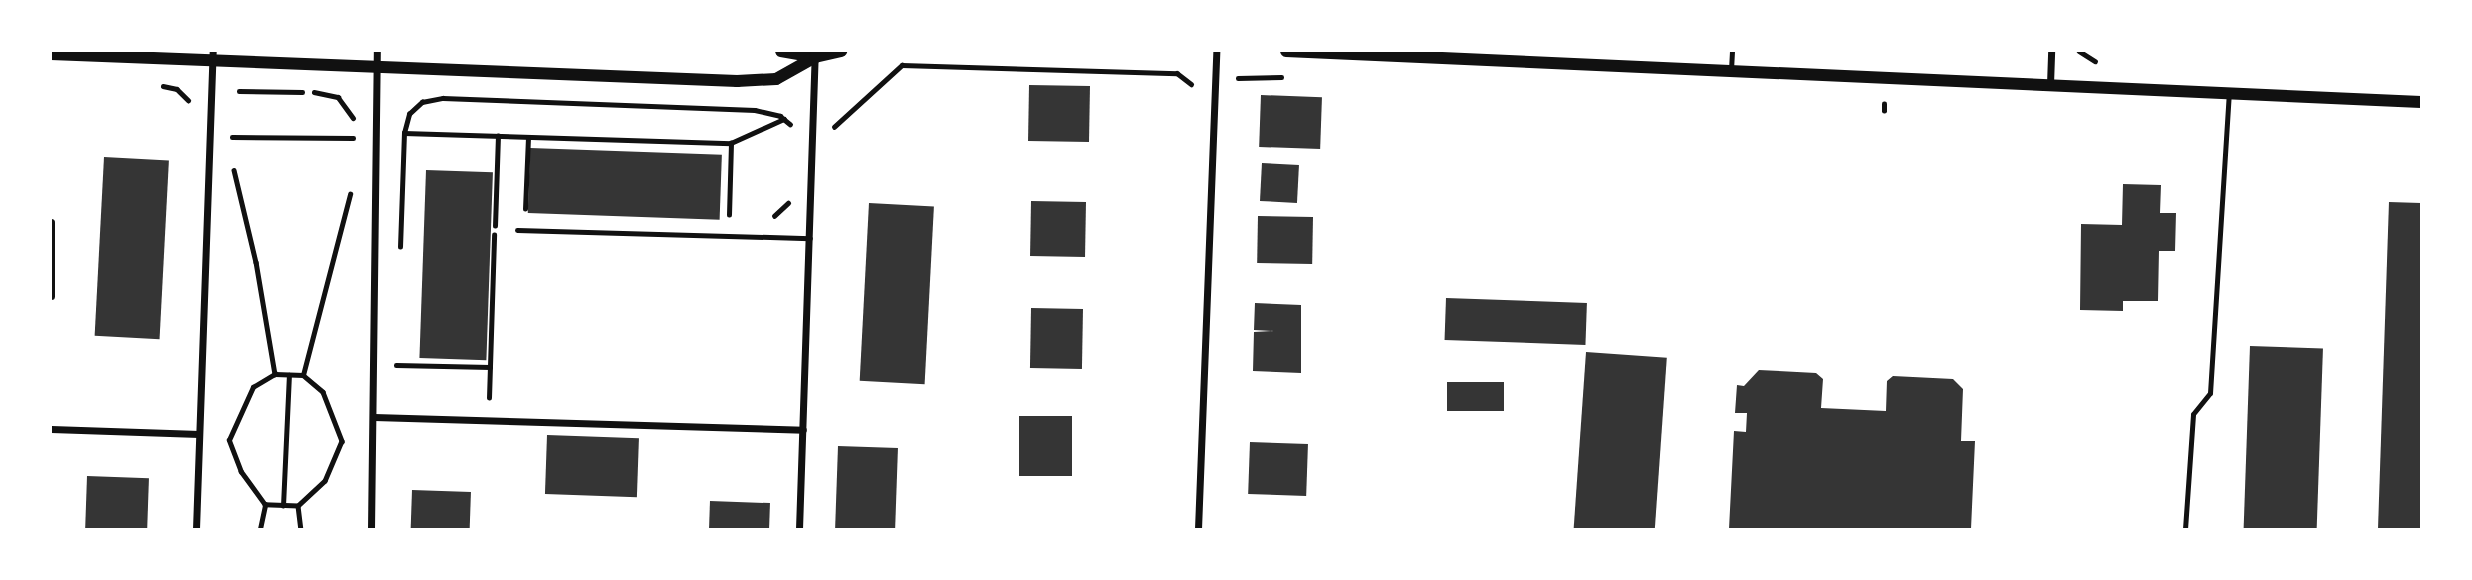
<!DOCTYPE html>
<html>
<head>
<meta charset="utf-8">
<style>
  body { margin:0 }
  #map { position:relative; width:2472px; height:580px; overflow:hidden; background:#fff; font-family:Ubuntu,sans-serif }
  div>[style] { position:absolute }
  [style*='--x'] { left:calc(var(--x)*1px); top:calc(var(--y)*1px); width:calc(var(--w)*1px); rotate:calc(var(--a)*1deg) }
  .building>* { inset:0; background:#353535; transform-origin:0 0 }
  .path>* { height:4.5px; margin:-2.25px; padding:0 2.25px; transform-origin:2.25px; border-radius:2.25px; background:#111 }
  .service>* { height:5px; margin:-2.5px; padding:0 2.5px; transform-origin:2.5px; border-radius:2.5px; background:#111 }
  .minor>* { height:7px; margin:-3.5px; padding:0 3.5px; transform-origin:3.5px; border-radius:3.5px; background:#111 }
  .tertiary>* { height:12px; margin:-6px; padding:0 6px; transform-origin:6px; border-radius:6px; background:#111 }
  span { translate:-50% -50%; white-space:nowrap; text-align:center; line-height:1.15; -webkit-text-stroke:6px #fff; paint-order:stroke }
  .frame { position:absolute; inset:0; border:52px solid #fff; pointer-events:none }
</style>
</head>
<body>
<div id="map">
  <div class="building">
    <div style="left:1029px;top:85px;width:61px;height:56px;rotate:1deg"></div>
    <div style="left:1261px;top:95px;width:61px;height:52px;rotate:2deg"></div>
    <div style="left:530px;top:148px;width:192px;height:65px;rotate:2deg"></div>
    <div style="left:104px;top:157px;width:65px;height:179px;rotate:3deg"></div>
    <div style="left:1262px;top:163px;width:37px;height:38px;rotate:3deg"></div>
    <div style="left:426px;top:170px;width:67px;height:188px;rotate:2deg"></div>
    <div style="clip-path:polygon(2123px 184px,2161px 185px,2160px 213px,2176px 213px,2175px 251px,2159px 251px,2158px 301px,2123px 301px,2123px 311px,2080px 310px,2081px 224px,2122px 225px)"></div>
    <div style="left:1031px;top:201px;width:55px;height:55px;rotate:1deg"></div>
    <div style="clip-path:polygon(2389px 202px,2421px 203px,2421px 529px,2378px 529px)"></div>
    <div style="left:869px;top:203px;width:65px;height:178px;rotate:3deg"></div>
    <div style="left:1258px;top:216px;width:55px;height:47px;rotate:1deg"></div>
    <div style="left:1446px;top:298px;width:141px;height:42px;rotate:2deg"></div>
    <div style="clip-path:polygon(1255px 303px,1301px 305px,1301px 373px,1253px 371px,1254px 332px,1274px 331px,1254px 330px)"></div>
    <div style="left:1031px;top:308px;width:52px;height:60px;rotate:1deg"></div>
    <div style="left:2250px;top:346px;width:73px;height:183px;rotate:2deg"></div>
    <div style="left:1586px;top:352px;width:81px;height:177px;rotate:4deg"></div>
    <div style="clip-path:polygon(1759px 370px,1816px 373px,1823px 379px,1821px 408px,1886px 411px,1887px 381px,1893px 376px,1953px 379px,1963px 389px,1961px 441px,1975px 441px,1971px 529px,1729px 529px,1734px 431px,1746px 432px,1747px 413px,1735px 413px,1737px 385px,1744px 386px)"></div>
    <div style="left:1447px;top:382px;width:57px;height:29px"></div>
    <div style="left:1019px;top:416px;width:53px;height:60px"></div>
    <div style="left:547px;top:435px;width:92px;height:59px;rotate:2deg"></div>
    <div style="left:1250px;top:442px;width:58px;height:52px;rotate:2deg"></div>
    <div style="left:838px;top:446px;width:60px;height:83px;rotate:2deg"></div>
    <div style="left:87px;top:476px;width:62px;height:53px;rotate:2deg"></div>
    <div style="left:412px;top:490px;width:59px;height:39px;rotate:2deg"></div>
    <div style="left:710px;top:501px;width:60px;height:28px;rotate:2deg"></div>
  </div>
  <div class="path">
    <div style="--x:2079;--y:51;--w:19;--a:32"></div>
    <div style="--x:1238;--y:78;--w:43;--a:-1.3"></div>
    <div style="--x:163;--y:86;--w:14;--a:12"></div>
    <div style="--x:177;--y:89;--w:16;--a:45"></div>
    <div style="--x:239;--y:91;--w:63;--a:0.9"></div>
    <div style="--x:314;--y:92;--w:25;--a:12"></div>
    <div style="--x:338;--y:97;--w:26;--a:54"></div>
    <div style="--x:1884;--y:111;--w:7;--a:-90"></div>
    <div style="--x:834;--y:127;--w:92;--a:-42.4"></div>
    <div style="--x:902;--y:65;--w:275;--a:1.7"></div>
    <div style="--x:1177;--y:73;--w:18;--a:38"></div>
    <div style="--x:404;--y:133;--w:327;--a:1.8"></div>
    <div style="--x:731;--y:143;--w:58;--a:-24.4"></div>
    <div style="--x:232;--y:137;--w:121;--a:0.5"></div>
    <div style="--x:234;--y:170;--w:95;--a:76.6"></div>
    <div style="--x:256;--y:262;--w:114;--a:80.4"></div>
    <div style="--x:525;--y:209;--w:71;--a:-87.6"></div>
    <div style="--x:729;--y:215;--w:72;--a:-88.4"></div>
    <div style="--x:774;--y:216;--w:19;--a:-43"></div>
    <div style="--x:495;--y:226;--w:90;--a:-88.1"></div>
    <div style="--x:400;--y:247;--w:114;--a:-88"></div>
    <div style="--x:404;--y:133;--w:20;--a:-75"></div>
    <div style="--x:409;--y:114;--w:18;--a:-43"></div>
    <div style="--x:422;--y:102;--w:21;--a:-11"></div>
    <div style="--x:443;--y:98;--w:312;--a:2.2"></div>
    <div style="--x:755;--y:110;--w:26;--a:13"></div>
    <div style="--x:780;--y:116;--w:13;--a:39"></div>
    <div style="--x:396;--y:365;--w:94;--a:1.2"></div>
    <div style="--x:275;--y:374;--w:28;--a:2"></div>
    <div style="--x:303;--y:375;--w:26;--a:40"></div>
    <div style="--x:323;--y:392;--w:53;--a:68.8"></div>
    <div style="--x:342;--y:441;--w:43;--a:113"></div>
    <div style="--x:325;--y:481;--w:37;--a:137"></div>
    <div style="--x:298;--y:506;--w:33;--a:-178"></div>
    <div style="--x:265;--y:505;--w:41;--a:-126"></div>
    <div style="--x:241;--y:472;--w:34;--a:-111"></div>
    <div style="--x:229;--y:440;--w:58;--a:-65.6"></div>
    <div style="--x:253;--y:387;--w:26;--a:-31"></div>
    <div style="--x:303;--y:375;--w:187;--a:-75.4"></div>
    <div style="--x:489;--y:398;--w:163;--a:-88.2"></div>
    <div style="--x:283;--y:506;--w:131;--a:-87.4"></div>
    <div style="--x:298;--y:506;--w:23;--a:83"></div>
    <div style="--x:260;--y:529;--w:25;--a:-78"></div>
  </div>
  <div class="service">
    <div style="--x:1731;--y:70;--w:19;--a:-87"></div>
    <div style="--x:517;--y:230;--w:293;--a:1.6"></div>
    <div style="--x:2185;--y:529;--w:115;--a:-86"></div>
    <div style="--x:2193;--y:414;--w:27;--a:-51"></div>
    <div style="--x:2210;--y:393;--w:299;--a:-86.4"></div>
  </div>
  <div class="minor">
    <div style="--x:2050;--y:84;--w:33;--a:-88"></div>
    <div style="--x:51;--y:222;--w:74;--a:90"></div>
    <div style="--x:374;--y:417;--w:429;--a:1.7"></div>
    <div style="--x:51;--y:429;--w:148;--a:1.9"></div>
    <div style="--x:196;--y:529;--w:478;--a:-88"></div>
    <div style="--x:371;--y:529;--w:478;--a:-89.3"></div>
    <div style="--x:799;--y:529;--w:474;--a:-88.1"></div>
    <div style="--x:1198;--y:529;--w:478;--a:-87.8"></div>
  </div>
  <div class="tertiary">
    <div style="--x:781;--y:51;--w:35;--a:10"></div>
    <div style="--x:1286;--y:51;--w:1136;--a:2.57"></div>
    <div style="--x:51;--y:54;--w:687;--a:2.25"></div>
    <div style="--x:737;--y:81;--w:39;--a:-3"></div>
    <div style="--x:776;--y:79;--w:45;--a:-29.4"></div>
    <div style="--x:815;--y:57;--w:27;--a:-13"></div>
  </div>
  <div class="frame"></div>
</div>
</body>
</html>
